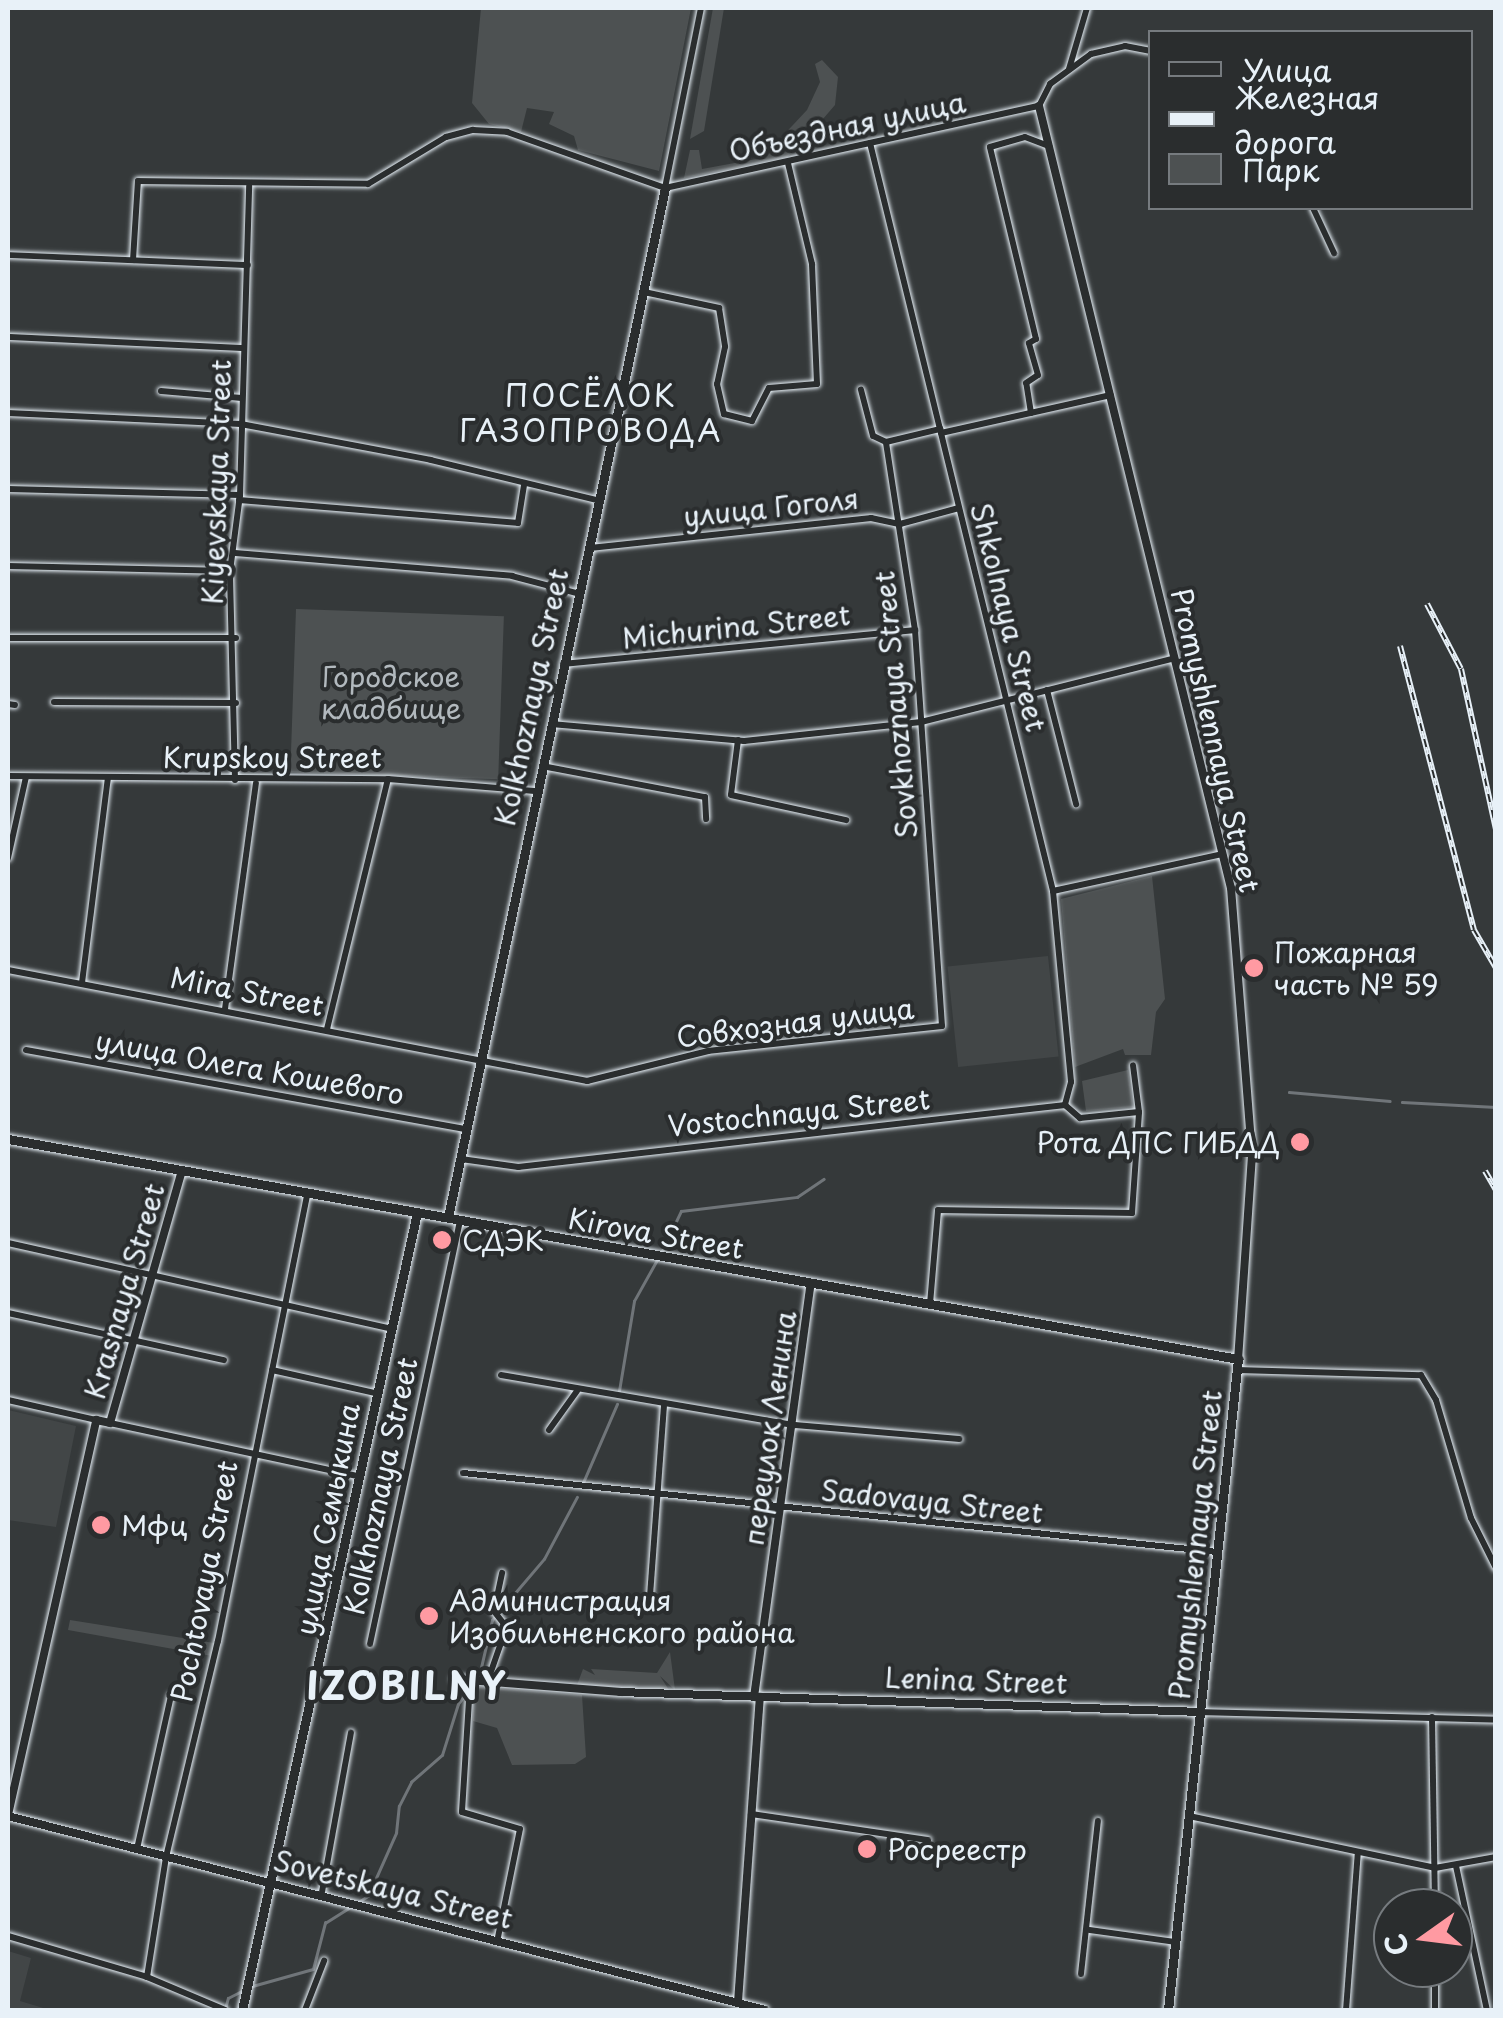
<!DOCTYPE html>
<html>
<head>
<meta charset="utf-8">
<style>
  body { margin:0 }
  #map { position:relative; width:1503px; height:2018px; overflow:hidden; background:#35393a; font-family:"Playpen Sans",sans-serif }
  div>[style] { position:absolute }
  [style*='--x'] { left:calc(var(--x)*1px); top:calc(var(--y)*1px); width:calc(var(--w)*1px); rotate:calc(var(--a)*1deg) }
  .built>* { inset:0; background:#424647; transform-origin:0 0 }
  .green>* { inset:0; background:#4d5152; transform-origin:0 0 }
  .stream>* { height:2.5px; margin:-1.25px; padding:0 1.25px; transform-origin:1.25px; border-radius:1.25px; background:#707579 }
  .roads { filter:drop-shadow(0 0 2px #e8f1f8) drop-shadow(0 0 2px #e8f1f8) }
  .minor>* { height:6px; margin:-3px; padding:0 3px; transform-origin:3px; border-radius:3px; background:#2a2d2e }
  .tertiary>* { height:8px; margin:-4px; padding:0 4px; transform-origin:4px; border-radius:4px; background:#2a2d2e }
  .secondary>* { height:9px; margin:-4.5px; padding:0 4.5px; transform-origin:4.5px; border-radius:4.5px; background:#2a2d2e }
  .rail>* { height:6px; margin-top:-3px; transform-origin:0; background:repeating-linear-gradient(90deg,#2a2d2e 0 8px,#e8f1f8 0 16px); box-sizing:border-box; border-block:2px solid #e8f1f8 }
  .dots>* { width:28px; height:28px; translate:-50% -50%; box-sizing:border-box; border:5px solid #2a2d2e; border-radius:50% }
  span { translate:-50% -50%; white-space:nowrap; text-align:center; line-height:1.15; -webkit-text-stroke:8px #2a2d2e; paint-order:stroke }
  .street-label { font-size:28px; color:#e8f1f8 }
  .park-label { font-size:28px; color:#b2b9be }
  .poi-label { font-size:28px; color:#e8f1f8 }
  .left { translate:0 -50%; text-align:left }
  .right { translate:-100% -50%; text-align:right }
  .neighbourhood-label { font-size:30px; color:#e8f1f8; letter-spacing:2.5px }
  .district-label { font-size:38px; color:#e8f1f8; font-weight:700; letter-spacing:2.5px }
  .frame { position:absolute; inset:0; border:10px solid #e8f1f8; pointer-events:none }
  .legend { position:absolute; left:1148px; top:30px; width:325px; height:180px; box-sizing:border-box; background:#2a2d2e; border:2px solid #767b7f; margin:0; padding:12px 18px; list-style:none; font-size:30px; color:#e8f1f8 }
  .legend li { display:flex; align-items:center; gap:20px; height:50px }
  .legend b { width:50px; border:2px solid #767b7f }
  .north { position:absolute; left:1373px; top:1888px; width:100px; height:100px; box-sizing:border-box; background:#2a2d2e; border:2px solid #767b7f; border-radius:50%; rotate:256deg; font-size:28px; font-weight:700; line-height:40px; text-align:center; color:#e8f1f8 }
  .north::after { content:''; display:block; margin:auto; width:35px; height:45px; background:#ff9aa2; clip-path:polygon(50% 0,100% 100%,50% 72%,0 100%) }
</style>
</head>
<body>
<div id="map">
  <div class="built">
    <div style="left:1048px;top:956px;width:101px;height:101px;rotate:84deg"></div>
    <div style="clip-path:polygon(8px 1410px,76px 1426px,56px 1527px,8px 1520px)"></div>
    <div style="clip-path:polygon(8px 1951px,31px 1958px,20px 2001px,50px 2010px,8px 2010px)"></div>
  </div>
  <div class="green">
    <div style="clip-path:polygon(481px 8px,691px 8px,659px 171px,578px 150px,574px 136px,549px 124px,554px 112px,527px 108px,521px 132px,489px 124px,472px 103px)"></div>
    <div style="clip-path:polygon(713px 8px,724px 8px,704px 131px,690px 139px)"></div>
    <div style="clip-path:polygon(822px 60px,838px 77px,835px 105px,798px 148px,787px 157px,684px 178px,690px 150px,699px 150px,702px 169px,762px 158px,807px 110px,820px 82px,815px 64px)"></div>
    <div style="left:296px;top:609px;width:208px;height:163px;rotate:2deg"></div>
    <div style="clip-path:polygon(1152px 876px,1165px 999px,1156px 1012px,1151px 1055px,1125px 1055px,1123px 1049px,1075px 1067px,1061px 899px)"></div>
    <div style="clip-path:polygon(1128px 1070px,1133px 1107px,1086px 1111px,1082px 1081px)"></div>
    <div style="clip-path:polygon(70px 1620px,214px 1643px,212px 1656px,68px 1630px)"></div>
    <div style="clip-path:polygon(670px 1652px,675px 1690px,660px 1676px,669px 1690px,577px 1685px,583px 1669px,595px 1675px,591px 1669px,657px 1673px)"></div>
    <div style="clip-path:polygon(479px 1687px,582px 1695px,586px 1757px,575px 1764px,512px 1765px,497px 1728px,473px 1721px,473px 1691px)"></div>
  </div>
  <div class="stream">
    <div style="--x:1289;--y:1092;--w:101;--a:5.1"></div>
    <div style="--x:1402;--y:1102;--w:94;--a:3"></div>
    <div style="--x:662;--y:1251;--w:44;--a:-64.6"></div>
    <div style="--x:681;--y:1211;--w:117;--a:-6.9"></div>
    <div style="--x:797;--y:1197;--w:32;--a:-34"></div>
    <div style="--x:619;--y:1391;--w:91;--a:-80.5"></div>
    <div style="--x:634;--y:1301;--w:49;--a:-60.8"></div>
    <div style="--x:582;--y:1485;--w:88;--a:-66.6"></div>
    <div style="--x:479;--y:1676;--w:57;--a:-76.9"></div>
    <div style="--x:492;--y:1620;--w:80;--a:-49.6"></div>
    <div style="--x:544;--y:1559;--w:70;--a:-62"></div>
    <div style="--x:249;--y:1987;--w:66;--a:-15.7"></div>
    <div style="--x:313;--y:1969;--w:48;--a:-75.4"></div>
    <div style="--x:325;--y:1923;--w:51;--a:-32.1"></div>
    <div style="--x:368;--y:1896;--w:69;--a:-66"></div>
    <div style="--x:396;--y:1833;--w:27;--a:-84"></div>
    <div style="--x:399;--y:1806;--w:27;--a:-63"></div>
    <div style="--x:411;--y:1782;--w:41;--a:-41.1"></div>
    <div style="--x:442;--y:1755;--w:53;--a:-72.6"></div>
    <div style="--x:458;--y:1704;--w:26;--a:-53"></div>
    <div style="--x:225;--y:2009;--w:11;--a:-75"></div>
    <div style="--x:228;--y:1998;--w:16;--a:-27"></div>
  </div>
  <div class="roads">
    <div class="minor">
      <div style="--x:1069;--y:69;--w:64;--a:-73.6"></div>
      <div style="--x:870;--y:143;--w:770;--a:76.25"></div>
      <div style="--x:1053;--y:891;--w:192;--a:84.6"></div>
      <div style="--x:1071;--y:1082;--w:24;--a:105"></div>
      <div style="--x:665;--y:188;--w:383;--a:-12.4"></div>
      <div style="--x:1039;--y:106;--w:25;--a:-63"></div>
      <div style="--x:1050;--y:84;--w:51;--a:-36.2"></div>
      <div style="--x:1091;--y:54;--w:35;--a:-13"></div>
      <div style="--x:1125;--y:46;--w:25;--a:11"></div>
      <div style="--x:665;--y:188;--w:184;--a:-78.7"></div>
      <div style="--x:1313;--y:208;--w:50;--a:65"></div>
      <div style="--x:8;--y:255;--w:240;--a:2.4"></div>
      <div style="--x:133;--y:260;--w:79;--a:-86.4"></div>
      <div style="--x:138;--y:181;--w:230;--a:0.7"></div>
      <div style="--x:368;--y:184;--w:91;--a:-31.1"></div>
      <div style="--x:446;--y:137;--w:28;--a:-15"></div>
      <div style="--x:473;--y:130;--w:34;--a:3"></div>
      <div style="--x:507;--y:132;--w:168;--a:19.5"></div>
      <div style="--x:644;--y:292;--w:77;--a:12"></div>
      <div style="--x:719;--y:308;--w:39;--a:81"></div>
      <div style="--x:725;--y:347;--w:38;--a:102"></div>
      <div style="--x:717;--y:384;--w:31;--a:77"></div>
      <div style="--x:724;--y:414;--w:29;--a:14"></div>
      <div style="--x:752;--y:421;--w:37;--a:-63"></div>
      <div style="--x:769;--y:388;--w:48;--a:-4.8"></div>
      <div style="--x:817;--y:384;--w:120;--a:-92.4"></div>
      <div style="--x:812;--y:264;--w:104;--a:-103.4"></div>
      <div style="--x:8;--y:337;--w:236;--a:2.7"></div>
      <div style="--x:161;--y:391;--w:81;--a:4.9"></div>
      <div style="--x:8;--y:413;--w:233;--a:2.7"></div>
      <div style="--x:241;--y:424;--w:193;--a:10.7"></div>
      <div style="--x:431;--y:460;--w:170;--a:13.6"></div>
      <div style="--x:1031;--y:413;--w:30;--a:-99"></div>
      <div style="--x:1026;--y:383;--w:14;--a:-34"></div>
      <div style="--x:1038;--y:375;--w:33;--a:-106"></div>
      <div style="--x:1029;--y:343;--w:8;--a:-30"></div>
      <div style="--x:1036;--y:339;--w:197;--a:-103.5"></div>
      <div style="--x:990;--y:147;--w:36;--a:-16"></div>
      <div style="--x:1025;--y:137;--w:26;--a:21"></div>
      <div style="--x:941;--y:433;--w:174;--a:-12.6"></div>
      <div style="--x:886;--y:442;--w:56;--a:-13.5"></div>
      <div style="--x:8;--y:489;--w:232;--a:1.5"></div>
      <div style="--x:239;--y:500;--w:280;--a:4.7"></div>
      <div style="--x:518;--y:523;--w:38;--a:-81"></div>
      <div style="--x:590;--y:548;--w:283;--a:-6.1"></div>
      <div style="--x:871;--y:518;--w:30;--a:12"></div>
      <div style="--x:900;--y:524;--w:61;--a:-15.2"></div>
      <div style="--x:235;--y:553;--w:278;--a:4.7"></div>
      <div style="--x:512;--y:576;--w:66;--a:14.9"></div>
      <div style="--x:8;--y:566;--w:222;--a:1.3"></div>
      <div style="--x:8;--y:638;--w:228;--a:0"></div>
      <div style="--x:563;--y:664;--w:354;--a:-5.5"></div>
      <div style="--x:1047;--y:690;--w:118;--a:75.7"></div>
      <div style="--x:54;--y:702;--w:182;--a:0.3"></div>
      <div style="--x:8;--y:704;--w:7;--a:8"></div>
      <div style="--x:551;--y:724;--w:194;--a:5"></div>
      <div style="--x:744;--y:741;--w:178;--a:-6.1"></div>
      <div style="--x:921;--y:722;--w:262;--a:-14.1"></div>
      <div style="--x:738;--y:740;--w:55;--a:97.3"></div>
      <div style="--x:731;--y:795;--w:118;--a:12.3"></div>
      <div style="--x:542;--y:766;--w:166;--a:10.8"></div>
      <div style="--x:705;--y:797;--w:22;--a:87"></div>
      <div style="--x:8;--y:776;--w:380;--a:0.5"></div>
      <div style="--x:388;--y:779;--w:147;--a:4.7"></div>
      <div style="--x:235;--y:780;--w:209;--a:-91.4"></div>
      <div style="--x:230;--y:571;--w:77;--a:-82.5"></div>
      <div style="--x:240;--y:495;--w:309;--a:-88.3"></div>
      <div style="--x:8;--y:858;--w:83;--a:-77.5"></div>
      <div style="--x:1053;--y:891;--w:174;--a:-12.3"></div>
      <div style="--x:8;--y:970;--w:590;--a:10.85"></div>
      <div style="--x:587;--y:1081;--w:125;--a:-13.9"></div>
      <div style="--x:708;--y:1051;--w:235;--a:-6.1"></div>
      <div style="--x:942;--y:1026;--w:397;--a:-93.9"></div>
      <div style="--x:915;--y:630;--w:190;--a:-98.8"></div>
      <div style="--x:886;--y:442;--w:14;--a:-155"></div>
      <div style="--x:873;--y:436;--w:48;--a:-104.6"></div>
      <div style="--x:82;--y:983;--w:207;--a:-82.8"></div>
      <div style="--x:225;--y:1009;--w:228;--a:-82.2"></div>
      <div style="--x:327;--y:1029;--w:257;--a:-76.3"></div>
      <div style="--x:26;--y:1050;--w:446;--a:10.2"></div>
      <div style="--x:461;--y:1159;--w:58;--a:8"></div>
      <div style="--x:518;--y:1167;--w:551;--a:-6.47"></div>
      <div style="--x:1065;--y:1105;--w:20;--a:41"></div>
      <div style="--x:1080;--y:1118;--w:59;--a:-5.8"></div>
      <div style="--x:8;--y:1243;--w:390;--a:12.6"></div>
      <div style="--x:930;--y:1304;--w:94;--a:-85.1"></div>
      <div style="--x:938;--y:1210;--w:194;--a:0.9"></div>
      <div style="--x:1132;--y:1213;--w:101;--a:-86"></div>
      <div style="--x:1139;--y:1112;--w:47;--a:-97.3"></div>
      <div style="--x:8;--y:1313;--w:221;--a:12.3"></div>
      <div style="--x:272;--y:1370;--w:106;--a:12.6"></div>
      <div style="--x:1237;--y:1370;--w:184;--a:1.6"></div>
      <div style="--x:1421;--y:1375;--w:29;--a:59"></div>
      <div style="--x:1436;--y:1400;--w:123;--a:73.5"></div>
      <div style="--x:1471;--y:1518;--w:56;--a:63.4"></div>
      <div style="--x:501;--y:1375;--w:298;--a:9.7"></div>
      <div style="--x:795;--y:1425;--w:165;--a:4.9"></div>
      <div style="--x:8;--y:1400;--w:90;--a:12.8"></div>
      <div style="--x:110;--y:1423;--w:254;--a:12.1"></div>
      <div style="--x:549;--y:1430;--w:48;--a:-54.3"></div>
      <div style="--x:463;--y:1473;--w:758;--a:5.98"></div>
      <div style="--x:650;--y:1596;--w:193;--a:-85.8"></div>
      <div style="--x:370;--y:1644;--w:432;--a:-78"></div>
      <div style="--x:487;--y:1683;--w:49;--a:-70.8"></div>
      <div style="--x:503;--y:1637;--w:13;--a:-86"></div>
      <div style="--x:504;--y:1624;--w:16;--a:-128"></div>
      <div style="--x:494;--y:1611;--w:39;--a:-78"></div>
      <div style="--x:469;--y:1700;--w:112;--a:93.6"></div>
      <div style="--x:462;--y:1812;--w:60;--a:16.3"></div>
      <div style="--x:520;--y:1829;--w:110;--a:101.5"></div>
      <div style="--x:1200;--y:1712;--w:296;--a:1.5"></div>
      <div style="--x:1432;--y:1717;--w:191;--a:89.1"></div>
      <div style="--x:751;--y:1814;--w:179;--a:8.4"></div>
      <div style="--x:1189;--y:1816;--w:251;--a:11.9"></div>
      <div style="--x:1435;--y:1868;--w:62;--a:-10.2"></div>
      <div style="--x:137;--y:1849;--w:157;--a:-77.5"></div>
      <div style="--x:1456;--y:1866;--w:147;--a:77.9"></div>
      <div style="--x:322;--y:1892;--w:162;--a:-79.7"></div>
      <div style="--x:1089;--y:1930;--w:87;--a:7.9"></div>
      <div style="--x:8;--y:1936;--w:145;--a:16.4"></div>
      <div style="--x:147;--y:1977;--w:85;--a:22.9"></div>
      <div style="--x:1435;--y:1968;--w:42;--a:90"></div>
      <div style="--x:1081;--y:1974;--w:154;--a:-83.7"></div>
      <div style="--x:147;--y:1977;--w:121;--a:-81"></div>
      <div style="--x:166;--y:1857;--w:222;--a:-76.5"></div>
      <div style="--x:218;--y:1641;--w:455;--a:-78.7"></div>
      <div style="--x:305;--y:2010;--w:53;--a:-68.8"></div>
      <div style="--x:1346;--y:2010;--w:158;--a:-85.7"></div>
    </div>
    <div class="tertiary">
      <div style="--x:1039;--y:106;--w:805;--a:76.21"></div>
      <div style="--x:1231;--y:888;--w:268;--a:85.5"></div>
      <div style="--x:1252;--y:1155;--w:204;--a:93.9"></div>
      <div style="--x:455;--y:1679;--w:166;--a:4.5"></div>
      <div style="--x:620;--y:1692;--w:580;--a:1.97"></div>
      <div style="--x:754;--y:1697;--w:418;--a:-82.2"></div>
      <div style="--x:8;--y:1815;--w:405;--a:-77.4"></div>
      <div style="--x:96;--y:1420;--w:14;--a:12"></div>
      <div style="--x:110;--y:1423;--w:262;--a:-74.1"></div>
      <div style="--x:8;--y:1816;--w:781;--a:14.37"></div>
      <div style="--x:738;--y:2002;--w:306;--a:-85.9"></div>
    </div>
    <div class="secondary">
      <div style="--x:8;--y:1139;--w:1250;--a:10.14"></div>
      <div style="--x:1238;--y:1359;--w:655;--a:96.14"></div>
      <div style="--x:448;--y:1217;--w:1052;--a:-78.09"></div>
      <div style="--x:242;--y:2010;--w:816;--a:-77.62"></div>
    </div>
  </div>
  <div class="rail">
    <div style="--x:1427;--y:604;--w:73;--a:62.4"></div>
    <div style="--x:1461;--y:669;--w:164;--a:77.7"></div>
    <div style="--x:1400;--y:646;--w:293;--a:75.4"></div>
    <div style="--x:1474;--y:930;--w:44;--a:59.9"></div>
    <div style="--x:1485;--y:1171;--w:22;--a:60"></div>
  </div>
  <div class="dots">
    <div style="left:1254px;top:968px;background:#ff9aa2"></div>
    <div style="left:1300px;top:1142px;background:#ff9aa2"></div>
    <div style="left:442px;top:1240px;background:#ff9aa2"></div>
    <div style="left:101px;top:1525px;background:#ff9aa2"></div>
    <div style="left:429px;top:1616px;background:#ff9aa2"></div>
    <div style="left:867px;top:1849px;background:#ff9aa2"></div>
  </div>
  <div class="street-label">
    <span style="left:847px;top:126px;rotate:-12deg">Объездная улица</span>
    <span style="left:216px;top:482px;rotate:-88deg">Kiyevskaya Street</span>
    <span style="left:771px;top:507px;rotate:-6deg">улица Гоголя</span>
    <span style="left:1009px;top:617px;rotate:76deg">Shkolnaya Street</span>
    <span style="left:736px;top:626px;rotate:-6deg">Michurina Street</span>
    <span style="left:531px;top:697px;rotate:-78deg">Kolkhoznaya Street</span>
    <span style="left:895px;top:705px;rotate:-95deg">Sovkhoznaya Street</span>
    <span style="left:1216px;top:740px;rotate:77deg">Promyshlennaya Street</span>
    <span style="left:272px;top:757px">Krupskoy Street</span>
    <span style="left:247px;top:991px;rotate:11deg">Mira Street</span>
    <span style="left:795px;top:1022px;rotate:-7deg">Совхозная улица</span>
    <span style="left:250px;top:1067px;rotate:10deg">улица Олега Кошевого</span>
    <span style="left:799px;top:1112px;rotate:-6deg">Vostochnaya Street</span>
    <span style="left:656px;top:1233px;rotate:10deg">Kirova Street</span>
    <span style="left:124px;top:1291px;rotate:-74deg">Krasnaya Street</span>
    <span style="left:769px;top:1428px;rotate:-82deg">переулок Ленина</span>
    <span style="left:380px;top:1486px;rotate:-78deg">Kolkhoznaya Street</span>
    <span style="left:932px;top:1501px;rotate:6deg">Sadovaya Street</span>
    <span style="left:327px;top:1519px;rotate:-79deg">улица Семыкина</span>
    <span style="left:1195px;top:1545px;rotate:-84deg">Promyshlennaya Street</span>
    <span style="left:204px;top:1581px;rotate:-79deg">Pochtovaya Street</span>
    <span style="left:976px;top:1680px;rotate:2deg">Lenina Street</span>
    <span style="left:393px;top:1889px;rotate:14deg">Sovetskaya Street</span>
  </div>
  <div class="park-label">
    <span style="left:391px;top:692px">Городское<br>кладбище</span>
  </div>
  <div class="poi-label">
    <span class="left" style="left:1274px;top:968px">Пожарная<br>часть № 59</span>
    <span class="right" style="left:1280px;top:1142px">Рота ДПС ГИБДД</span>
    <span class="left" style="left:462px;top:1240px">СДЭК</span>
    <span class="left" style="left:121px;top:1525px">Мфц</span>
    <span class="left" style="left:449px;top:1616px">Администрация<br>Изобильненского района</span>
    <span class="left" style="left:887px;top:1849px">Росреестр</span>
  </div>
  <div class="neighbourhood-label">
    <span style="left:591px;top:412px">ПОСЁЛОК<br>ГАЗОПРОВОДА</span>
  </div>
  <div class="district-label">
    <span style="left:407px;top:1685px">IZOBILNY</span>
  </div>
  <div class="frame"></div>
  <ul class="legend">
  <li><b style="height:12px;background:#2a2d2e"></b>Улица</li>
  <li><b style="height:12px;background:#e8f1f8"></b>Железная дорога</li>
  <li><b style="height:28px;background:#4d5152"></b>Парк</li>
  </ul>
  <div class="north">С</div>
</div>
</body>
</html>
